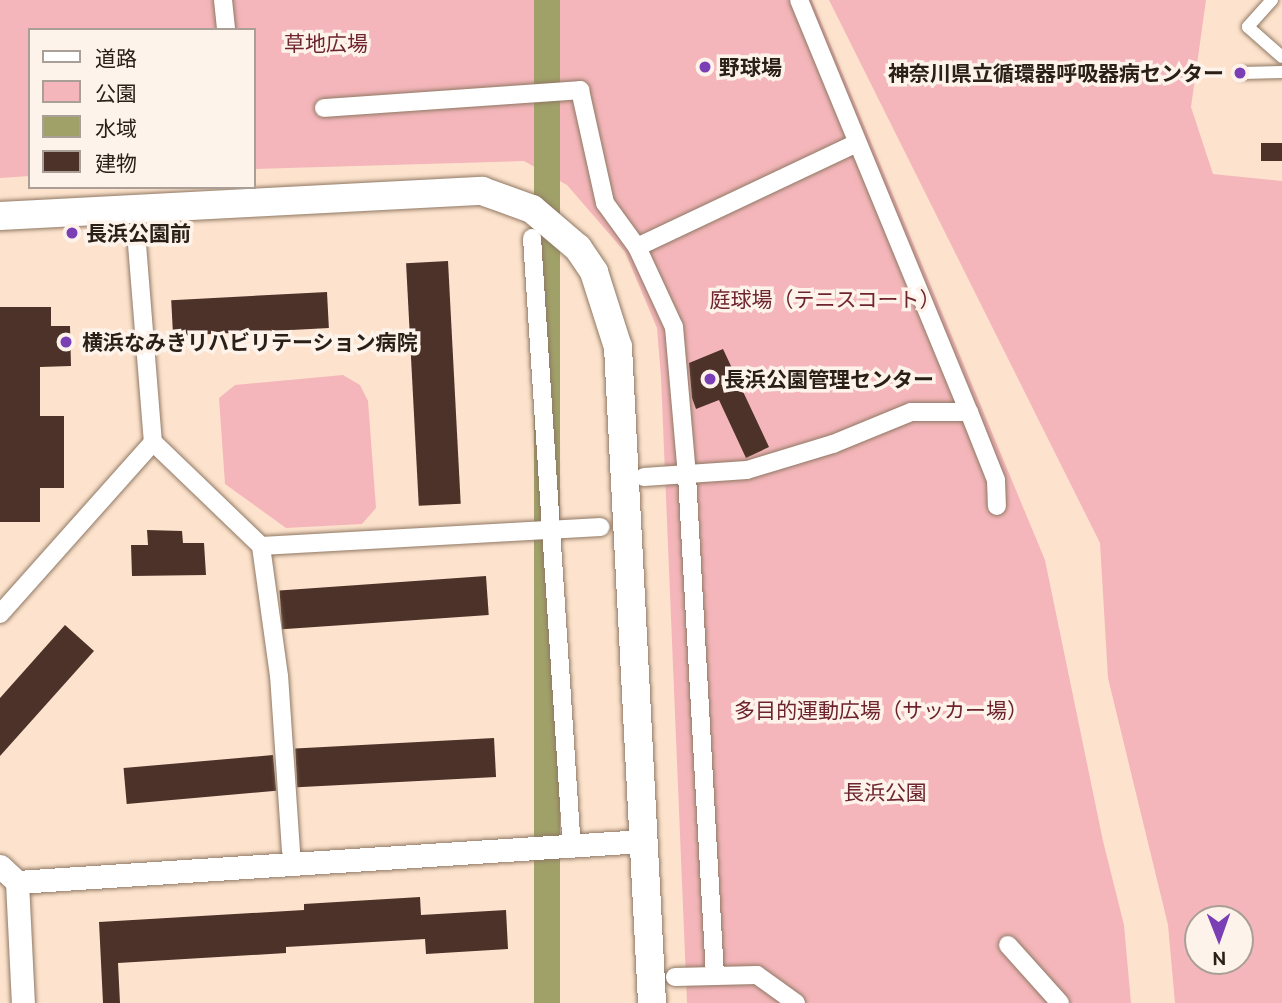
<!DOCTYPE html>
<html>
<head>
<meta charset="utf-8">
<style>
  body { margin:0 }
  #map { position:relative; width:1282px; height:1003px; overflow:hidden; background:#fde3cd; font-family:Ubuntu,"Noto Sans JP",sans-serif }
  div>[style] { position:absolute }
  [style*='--x'] { left:calc(var(--x)*1px); top:calc(var(--y)*1px); width:calc(var(--w)*1px); rotate:calc(var(--a)*1deg) }
  .green>* { inset:0; background:#f4b6ba }
  .water>* { inset:0; background:#a0a169; transform-origin:0 0 }
  .building>* { inset:0; background:#4c3229; transform-origin:0 0 }
  .roads { filter:drop-shadow(0 0 2px #8f7864) drop-shadow(0 0 2px #8f7864) }
  .service>* { height:12px; margin:-6px; padding:0 6px; transform-origin:6px; border-radius:6px; background:#fff }
  .pedestrian>* { height:18px; margin:-9px; padding:0 9px; transform-origin:9px; border-radius:9px; background:#fff }
  .minor>* { height:23px; margin:-11.5px; padding:0 11.5px; transform-origin:11.5px; border-radius:11.5px; background:#fff }
  .tertiary>* { height:28px; margin:-14px; padding:0 14px; transform-origin:14px; border-radius:14px; background:#fff }
  .dots>* { width:19px; height:19px; translate:-50% -50%; box-sizing:border-box; border:4px solid #fef3ea; border-radius:50% }
  span { translate:-50% -50%; white-space:nowrap; text-align:center; line-height:1.15; -webkit-text-stroke:7px #fef3ea; paint-order:stroke }
  .park-label { font-size:21px; color:#6e242f }
  .poi-label { font-size:21px; color:#2a2018; font-weight:700 }
  .left { translate:0 -50%; text-align:left }
  .right { translate:-100% -50%; text-align:right }
  .legend { position:absolute; left:28px; top:28px; width:228px; height:161px; box-sizing:border-box; background:#fef3ea; border:2px solid #a99f96; margin:0; padding:9px 12px; list-style:none; font-size:21px; color:#2a2018 }
  .legend li { display:flex; align-items:center; gap:14px; height:35px }
  .legend b { width:35px; border:2px solid #a99f96 }
  .north { position:absolute; left:1184px; top:905px; width:70px; height:70px; box-sizing:border-box; background:#fef3ea; border:2px solid #a99f96; border-radius:50%; rotate:179deg; font-size:19px; font-weight:700; line-height:28px; text-align:center; color:#2a2018 }
  .north::after { content:''; display:block; margin:auto; width:24px; height:32px; background:#7a3fb5; clip-path:polygon(50% 0,100% 100%,50% 72%,0 100%) }
</style>
</head>
<body>
<div id="map">
  <div class="green">
    <div style="clip-path:polygon(0 0,812px 0,1045px 560px,1103px 841px,1124px 925px,1131px 1003px,687px 1003px,661px 377px,657px 328px,625px 252px,567px 185px,524px 161px,254px 169px,254px 30px,30px 30px,30px 176px,0 178px)"></div>
    <div style="clip-path:polygon(evenodd,829px 0,1206px 0,1191px 107px,1213px 174px,1282px 181px,1282px 1003px,1175px 1003px,1168px 925px,1108px 678px,1100px 543px,829px 0,1198px 919px,1240px 919px,1240px 961px,1198px 961px,1198px 919px)"></div>
    <div style="clip-path:polygon(343px 375px,360px 385px,368px 401px,376px 508px,362px 524px,286px 528px,225px 484px,219px 398px,235px 385px)"></div>
  </div>
  <div class="water">
    <div style="left:534px;top:0;width:26px;height:1005px"></div>
  </div>
  <div class="building">
    <div style="left:1261px;top:143px;width:21px;height:18px"></div>
    <div style="left:448px;top:261px;width:243px;height:42px;rotate:87deg"></div>
    <div style="left:327px;top:292px;width:36px;height:156px;rotate:87deg"></div>
    <div style="clip-path:polygon(0 307px,51px 307px,51px 326px,70px 326px,71px 366px,40px 367px,40px 416px,64px 416px,64px 488px,40px 488px,40px 522px,0 522px)"></div>
    <div style="clip-path:polygon(723px 349px,769px 447px,746px 458px,719px 400px,696px 409px,692px 398px,689px 363px)"></div>
    <div style="clip-path:polygon(147px 530px,182px 531px,183px 543px,204px 543px,206px 575px,132px 576px,131px 545px,148px 545px)"></div>
    <div style="left:486px;top:576px;width:39px;height:207px;rotate:86deg"></div>
    <div style="clip-path:polygon(65px 625px,94px 651px,0 756px,0 698px)"></div>
    <div style="left:494px;top:738px;width:39px;height:199px;rotate:87deg"></div>
    <div style="left:273px;top:755px;width:36px;height:150px;rotate:85deg"></div>
    <div style="clip-path:polygon(420px 897px,421px 915px,506px 910px,508px 949px,426px 954px,425px 939px,286px 947px,286px 953px,118px 963px,120px 1003px,103px 1003px,99px 922px,304px 910px,304px 904px)"></div>
  </div>
  <div class="roads">
    <div class="service">
      <div style="--x:1272;--y:0;--w:36;--a:132"></div>
      <div style="--x:1248;--y:27;--w:45;--a:41.4"></div>
      <div style="--x:1242;--y:73;--w:40;--a:-1.4"></div>
    </div>
    <div class="pedestrian">
      <div style="--x:223;--y:0;--w:30;--a:84"></div>
      <div style="--x:799;--y:0;--w:446;--a:67.6"></div>
      <div style="--x:324;--y:108;--w:257;--a:-4"></div>
      <div style="--x:580;--y:90;--w:116;--a:77.5"></div>
      <div style="--x:605;--y:203;--w:54;--a:54"></div>
      <div style="--x:637;--y:247;--w:88;--a:65.2"></div>
      <div style="--x:674;--y:327;--w:150;--a:85"></div>
      <div style="--x:687;--y:476;--w:501;--a:86.79"></div>
      <div style="--x:136;--y:232;--w:211;--a:85.4"></div>
      <div style="--x:153;--y:442;--w:150;--a:43.9"></div>
      <div style="--x:532;--y:238;--w:598;--a:86.26"></div>
      <div style="--x:637;--y:247;--w:241;--a:-25.3"></div>
      <div style="--x:644;--y:477;--w:103;--a:-3.9"></div>
      <div style="--x:747;--y:470;--w:90;--a:-16.8"></div>
      <div style="--x:833;--y:444;--w:84;--a:-22.3"></div>
      <div style="--x:911;--y:412;--w:58;--a:0"></div>
      <div style="--x:969;--y:412;--w:73;--a:68.3"></div>
      <div style="--x:996;--y:480;--w:26;--a:88"></div>
      <div style="--x:0;--y:614;--w:230;--a:-48.3"></div>
      <div style="--x:291;--y:851;--w:175;--a:-93.9"></div>
      <div style="--x:279;--y:676;--w:131;--a:-97.9"></div>
      <div style="--x:261;--y:546;--w:340;--a:-3.2"></div>
      <div style="--x:1008;--y:945;--w:78;--a:48.1"></div>
      <div style="--x:675;--y:977;--w:82;--a:-1.4"></div>
      <div style="--x:757;--y:975;--w:48;--a:35.7"></div>
    </div>
    <div class="minor">
      <div style="--x:0;--y:866;--w:23;--a:43"></div>
      <div style="--x:17;--y:882;--w:121;--a:87.2"></div>
      <div style="--x:17;--y:882;--w:626;--a:-3.75"></div>
    </div>
    <div class="tertiary">
      <div style="--x:0;--y:216;--w:483;--a:-3"></div>
      <div style="--x:482;--y:191;--w:53;--a:19.8"></div>
      <div style="--x:532;--y:209;--w:60;--a:40.3"></div>
      <div style="--x:578;--y:248;--w:29;--a:56"></div>
      <div style="--x:594;--y:272;--w:79;--a:72.3"></div>
      <div style="--x:618;--y:347;--w:657;--a:87.03"></div>
    </div>
  </div>
  <div class="dots">
    <div style="left:705px;top:67px;background:#7a3fb5"></div>
    <div style="left:1240px;top:73px;background:#7a3fb5"></div>
    <div style="left:72px;top:233px;background:#7a3fb5"></div>
    <div style="left:66px;top:342px;background:#7a3fb5"></div>
    <div style="left:710px;top:379px;background:#7a3fb5"></div>
  </div>
  <div class="park-label">
    <span style="left:326px;top:43px">草地広場</span>
    <span style="left:825px;top:299px">庭球場（テニスコート）</span>
    <span style="left:881px;top:710px">多目的運動広場（サッカー場）</span>
    <span style="left:885px;top:792px">長浜公園</span>
  </div>
  <div class="poi-label">
    <span class="left" style="left:719px;top:67px">野球場</span>
    <span class="right" style="left:1224px;top:73px">神奈川県立循環器呼吸器病センター</span>
    <span class="left" style="left:86px;top:233px">長浜公園前</span>
    <span class="left" style="left:82px;top:342px">横浜なみきリハビリテーション病院</span>
    <span class="left" style="left:724px;top:379px">長浜公園管理センター</span>
  </div>
  <ul class="legend">
  <li><b style="height:9px;background:#fff"></b>道路</li>
  <li><b style="height:19px;background:#f4b6ba"></b>公園</li>
  <li><b style="height:19px;background:#a0a169"></b>水域</li>
  <li><b style="height:19px;background:#4c3229"></b>建物</li>
  </ul>
  <div class="north">N</div>
</div>
</body>
</html>
